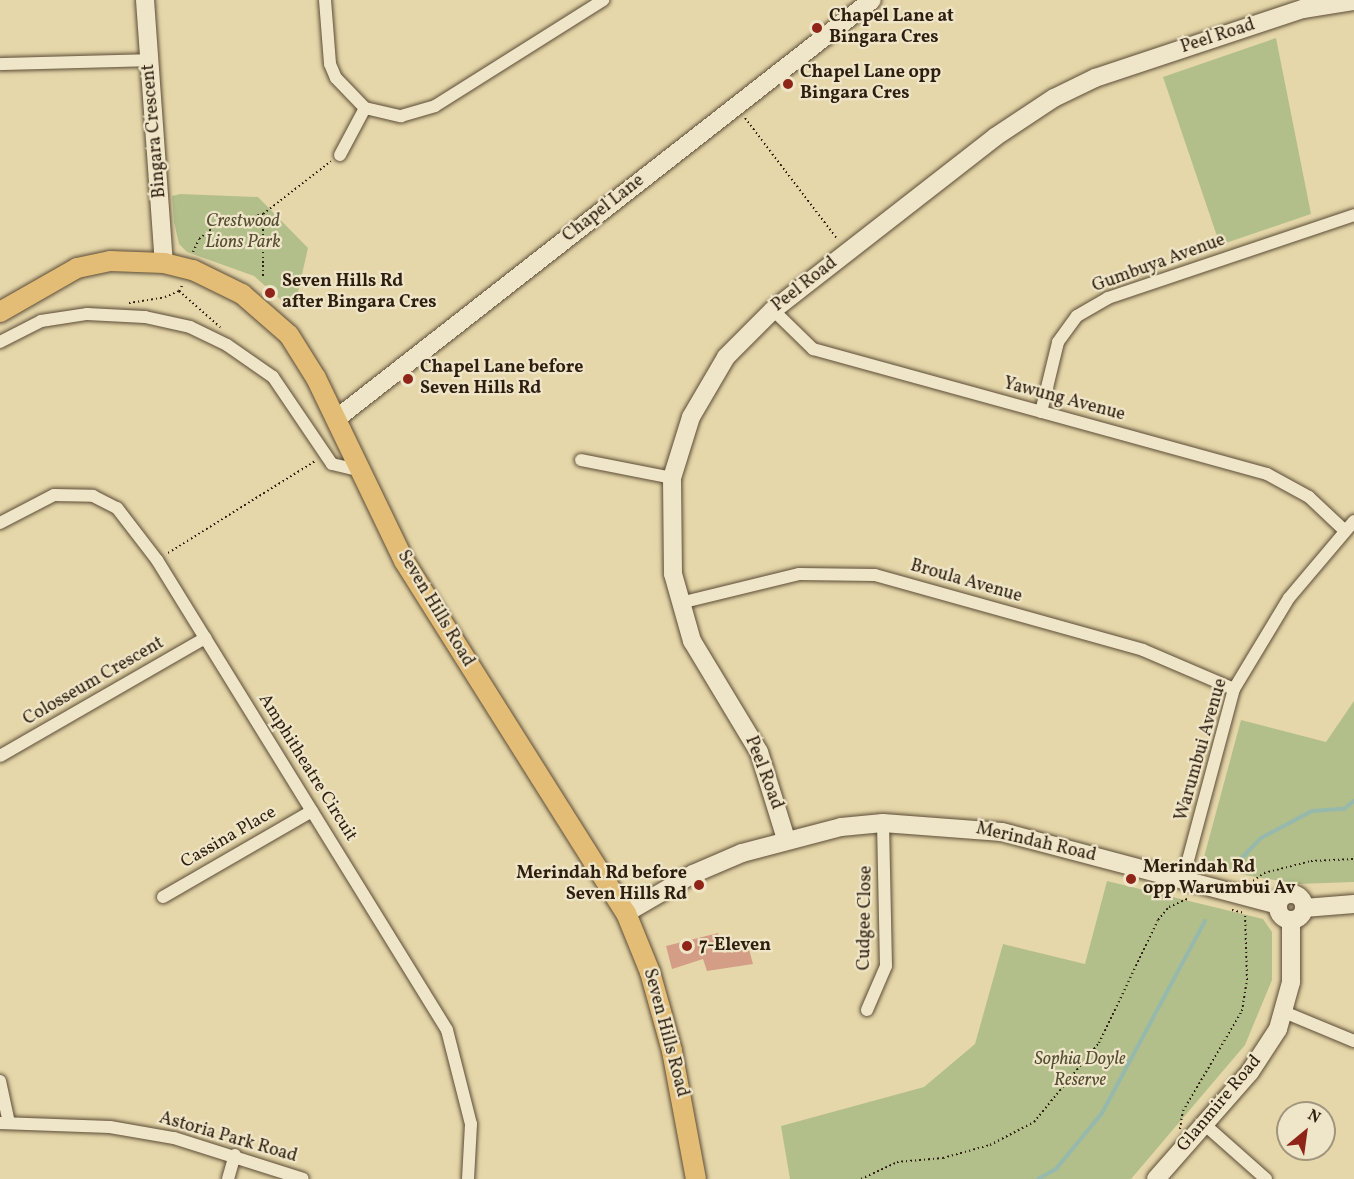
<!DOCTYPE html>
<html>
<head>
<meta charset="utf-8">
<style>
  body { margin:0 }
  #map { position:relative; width:1354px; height:1179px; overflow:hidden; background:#e6d7aa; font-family:Vollkorn,serif }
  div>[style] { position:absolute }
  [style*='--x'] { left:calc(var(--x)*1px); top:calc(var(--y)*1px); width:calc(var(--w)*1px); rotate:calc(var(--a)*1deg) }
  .green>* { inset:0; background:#b2bf8b }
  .stream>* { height:4px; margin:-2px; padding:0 2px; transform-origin:2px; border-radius:2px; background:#96b9ac }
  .building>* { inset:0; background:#d49d85 }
  .path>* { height:2px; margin-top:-1px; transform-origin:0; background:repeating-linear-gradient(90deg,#2d1e0f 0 1.5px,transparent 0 4.5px) }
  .roads { filter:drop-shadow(0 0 2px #5b4c36) drop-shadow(0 0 2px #5b4c36) }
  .street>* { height:12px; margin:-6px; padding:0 6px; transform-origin:6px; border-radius:6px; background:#efe5c8 }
  .secondary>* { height:18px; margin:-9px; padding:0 9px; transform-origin:9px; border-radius:9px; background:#efe5c8 }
  .secondary>.ring { margin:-9px; padding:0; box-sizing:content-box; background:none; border:18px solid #efe5c8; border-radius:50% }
  .primary>* { height:20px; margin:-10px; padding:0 10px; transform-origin:10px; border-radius:10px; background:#e3bc75 }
  .dots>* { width:16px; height:16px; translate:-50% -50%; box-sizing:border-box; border:3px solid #efe5c8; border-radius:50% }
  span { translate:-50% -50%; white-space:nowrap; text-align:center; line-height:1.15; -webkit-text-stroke:4.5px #efe5c8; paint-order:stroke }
  .poi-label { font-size:18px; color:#2d1e0f; font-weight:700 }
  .left { translate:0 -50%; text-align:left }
  .right { translate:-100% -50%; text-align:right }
  .street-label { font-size:18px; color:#2d1e0f }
  .park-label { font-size:18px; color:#554e34; font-style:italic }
  .north { position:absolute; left:1276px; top:1101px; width:60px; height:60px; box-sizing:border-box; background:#efe5c8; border:2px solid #a1957e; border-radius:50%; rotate:29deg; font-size:16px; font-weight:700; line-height:24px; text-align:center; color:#2d1e0f }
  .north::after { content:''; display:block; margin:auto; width:21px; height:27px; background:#8f2418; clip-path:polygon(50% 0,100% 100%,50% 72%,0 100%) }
</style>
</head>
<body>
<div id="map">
  <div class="green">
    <div style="clip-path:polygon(1276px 38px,1311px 214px,1220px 245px,1163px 77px)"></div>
    <div style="clip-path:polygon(180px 194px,258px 197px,308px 248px,296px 301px,289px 307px,254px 276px,187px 252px,179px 244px,174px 222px,172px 196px)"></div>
    <div style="clip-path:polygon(1354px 701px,1354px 882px,1297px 884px,1211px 869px,1204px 857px,1241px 720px,1326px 742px)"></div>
    <div style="clip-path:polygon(1107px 881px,1263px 919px,1272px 932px,1272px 980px,1245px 1045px,1131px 1179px,790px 1179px,781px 1126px,924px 1087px,975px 1044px,1003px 944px,1085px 964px)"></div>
  </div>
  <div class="stream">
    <div style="--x:1234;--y:866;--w:39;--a:-46"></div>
    <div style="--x:1261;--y:838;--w:58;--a:-27.9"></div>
    <div style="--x:1312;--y:811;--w:32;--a:-4"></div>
    <div style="--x:1344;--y:809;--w:13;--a:-39"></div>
    <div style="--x:1038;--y:1179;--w:21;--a:-29"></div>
    <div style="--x:1056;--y:1169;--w:72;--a:-50.6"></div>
    <div style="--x:1102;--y:1113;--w:218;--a:-61.8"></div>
  </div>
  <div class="building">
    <div style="clip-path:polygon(718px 933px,723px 948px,747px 942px,753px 964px,707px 971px,703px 959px,672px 969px,666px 946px)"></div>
  </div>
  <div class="path">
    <div style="--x:745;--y:118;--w:153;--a:52.7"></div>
    <div style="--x:193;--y:252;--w:14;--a:-65"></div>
    <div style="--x:199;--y:239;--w:19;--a:-39"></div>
    <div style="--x:214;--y:227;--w:51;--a:-14.9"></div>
    <div style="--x:263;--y:214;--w:86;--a:-37.9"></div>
    <div style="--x:263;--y:276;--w:62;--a:-90"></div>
    <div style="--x:179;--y:291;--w:55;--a:41.3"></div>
    <div style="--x:129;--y:303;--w:36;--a:-9"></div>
    <div style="--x:165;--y:297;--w:15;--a:-23"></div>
    <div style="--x:179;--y:291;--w:8;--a:-60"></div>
    <div style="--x:168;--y:553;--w:173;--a:-32"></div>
    <div style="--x:1253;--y:881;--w:14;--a:-36"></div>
    <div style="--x:1264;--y:873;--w:49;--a:-14.3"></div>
    <div style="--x:1311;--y:861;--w:43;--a:-2.7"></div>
    <div style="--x:1232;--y:910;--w:13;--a:13"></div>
    <div style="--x:1180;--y:1129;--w:18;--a:-81"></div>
    <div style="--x:1183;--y:1111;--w:116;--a:-59.5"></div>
    <div style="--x:1242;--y:1011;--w:31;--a:-81"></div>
    <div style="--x:1247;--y:980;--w:66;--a:-91.7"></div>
    <div style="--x:861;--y:1179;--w:40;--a:-25"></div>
    <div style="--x:897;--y:1162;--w:46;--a:-5"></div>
    <div style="--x:943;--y:1158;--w:49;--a:-15.5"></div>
    <div style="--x:990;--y:1145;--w:50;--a:-27.6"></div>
    <div style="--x:1034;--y:1122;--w:102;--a:-50.6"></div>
    <div style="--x:1099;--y:1043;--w:136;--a:-64.4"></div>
    <div style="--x:1158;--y:920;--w:17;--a:-50"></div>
    <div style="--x:1169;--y:907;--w:22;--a:-24"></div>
  </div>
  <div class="roads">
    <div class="street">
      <div style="--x:325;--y:0;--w:64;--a:85.5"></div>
      <div style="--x:330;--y:64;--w:15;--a:67"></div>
      <div style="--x:336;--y:78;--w:42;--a:46"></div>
      <div style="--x:365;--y:108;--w:37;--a:13"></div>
      <div style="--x:401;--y:116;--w:35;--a:-16"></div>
      <div style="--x:435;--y:106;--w:199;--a:-32.2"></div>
      <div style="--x:0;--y:64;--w:149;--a:-1.5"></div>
      <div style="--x:340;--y:155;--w:53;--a:-62"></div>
      <div style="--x:773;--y:310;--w:56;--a:44.3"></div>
      <div style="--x:813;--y:349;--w:471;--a:15.4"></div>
      <div style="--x:1267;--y:474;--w:48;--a:28.7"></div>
      <div style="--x:1309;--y:497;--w:48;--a:43.3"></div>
      <div style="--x:0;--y:342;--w:46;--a:-27.1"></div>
      <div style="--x:41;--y:321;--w:47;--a:-8.7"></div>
      <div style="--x:87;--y:314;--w:58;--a:3"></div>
      <div style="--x:145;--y:317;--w:46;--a:12.5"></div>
      <div style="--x:190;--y:327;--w:41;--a:25.9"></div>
      <div style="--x:227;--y:345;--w:56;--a:34.8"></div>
      <div style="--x:273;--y:377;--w:105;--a:55.9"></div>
      <div style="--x:332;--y:464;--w:28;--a:13"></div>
      <div style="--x:1041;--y:412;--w:72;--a:-76.3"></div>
      <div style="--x:1058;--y:342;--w:32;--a:-54"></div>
      <div style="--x:1077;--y:316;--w:36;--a:-30"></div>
      <div style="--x:1108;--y:298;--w:260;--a:-18.6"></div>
      <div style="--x:581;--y:460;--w:93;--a:11.2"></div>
      <div style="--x:0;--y:523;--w:61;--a:-27.4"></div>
      <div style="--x:54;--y:495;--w:39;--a:1"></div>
      <div style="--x:93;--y:496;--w:27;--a:27"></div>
      <div style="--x:117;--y:508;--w:66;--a:52.4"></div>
      <div style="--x:157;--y:560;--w:552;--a:58.32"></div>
      <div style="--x:447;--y:1030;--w:97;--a:75.7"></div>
      <div style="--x:471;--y:1124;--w:55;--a:93.1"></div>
      <div style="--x:680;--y:603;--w:122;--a:-13.7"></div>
      <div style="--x:799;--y:574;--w:76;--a:0.8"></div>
      <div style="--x:875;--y:575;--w:278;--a:15.6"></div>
      <div style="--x:1143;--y:650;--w:99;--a:23.2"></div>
      <div style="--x:0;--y:756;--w:237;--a:-29.9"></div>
      <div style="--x:1183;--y:879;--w:197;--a:-75"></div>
      <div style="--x:1234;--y:689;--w:106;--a:-58.9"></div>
      <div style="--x:1289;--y:598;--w:101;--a:-49.8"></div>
      <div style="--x:163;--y:897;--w:172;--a:-30"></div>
      <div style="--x:867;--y:1010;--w:48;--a:-66.6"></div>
      <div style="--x:886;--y:966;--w:143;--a:-91.2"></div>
      <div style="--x:1284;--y:1012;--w:76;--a:22.5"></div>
      <div style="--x:0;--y:1081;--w:43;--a:77.9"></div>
      <div style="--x:0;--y:1123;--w:110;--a:2.1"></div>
      <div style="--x:110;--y:1127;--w:65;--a:9.8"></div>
      <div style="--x:174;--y:1138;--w:135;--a:17.6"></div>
      <div style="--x:1204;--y:1124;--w:83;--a:41.6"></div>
      <div style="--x:228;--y:1179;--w:25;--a:-74"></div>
    </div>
    <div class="secondary">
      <div style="--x:145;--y:0;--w:264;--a:85.9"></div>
      <div style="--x:336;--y:419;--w:680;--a:-38.02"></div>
      <div style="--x:786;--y:839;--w:91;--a:-107.2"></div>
      <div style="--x:759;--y:752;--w:130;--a:-121.1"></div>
      <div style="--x:692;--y:641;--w:70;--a:-105.8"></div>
      <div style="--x:673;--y:574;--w:96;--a:-90.6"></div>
      <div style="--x:672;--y:478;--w:64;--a:-72.7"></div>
      <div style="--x:691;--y:417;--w:69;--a:-59.7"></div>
      <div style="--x:726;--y:357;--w:66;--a:-45"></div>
      <div style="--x:773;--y:310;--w:281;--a:-37.9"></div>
      <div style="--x:995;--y:137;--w:71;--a:-33.5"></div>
      <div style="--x:1054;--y:98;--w:46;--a:-26"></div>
      <div style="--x:1095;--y:78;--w:219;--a:-18.4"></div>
      <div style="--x:1303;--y:9;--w:52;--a:-8.9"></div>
      <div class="ring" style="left:1278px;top:894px;width:8px;height:8px"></div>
      <div style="--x:1304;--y:908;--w:50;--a:-4.6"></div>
      <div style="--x:626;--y:913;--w:78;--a:-30.2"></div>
      <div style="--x:693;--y:874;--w:53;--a:-23.2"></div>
      <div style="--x:742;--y:853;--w:102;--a:-14.7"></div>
      <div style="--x:841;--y:827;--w:42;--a:-5.4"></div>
      <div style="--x:883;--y:823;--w:119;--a:4.3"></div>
      <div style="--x:1002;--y:832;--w:285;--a:14.8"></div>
      <div style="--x:1156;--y:1179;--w:142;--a:-48.7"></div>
      <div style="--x:1250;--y:1072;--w:51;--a:-56.9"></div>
      <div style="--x:1278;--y:1029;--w:49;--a:-74.5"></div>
      <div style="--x:1291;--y:982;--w:62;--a:-90"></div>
    </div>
    <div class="primary">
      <div style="--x:0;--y:312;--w:89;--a:-29.7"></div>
      <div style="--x:77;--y:268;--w:34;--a:-12"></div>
      <div style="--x:110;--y:261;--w:54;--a:2.1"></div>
      <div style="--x:164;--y:263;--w:30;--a:14"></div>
      <div style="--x:193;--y:270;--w:55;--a:26.1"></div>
      <div style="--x:242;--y:294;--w:62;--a:41.1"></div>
      <div style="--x:289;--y:335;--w:51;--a:57.9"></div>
      <div style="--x:316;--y:378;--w:203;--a:64.3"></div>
      <div style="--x:404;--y:561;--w:416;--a:57.8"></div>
      <div style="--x:626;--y:913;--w:64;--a:67.9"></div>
      <div style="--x:650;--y:972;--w:82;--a:74.4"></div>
      <div style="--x:672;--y:1051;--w:130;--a:79.4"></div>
    </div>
  </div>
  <div class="dots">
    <div style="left:817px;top:28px;background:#8f2418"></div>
    <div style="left:788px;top:84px;background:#8f2418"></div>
    <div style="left:270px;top:293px;background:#8f2418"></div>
    <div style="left:408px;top:379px;background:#8f2418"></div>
    <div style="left:1131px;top:879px;background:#8f2418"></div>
    <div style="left:699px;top:885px;background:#8f2418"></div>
    <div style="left:687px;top:946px;background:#8f2418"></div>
  </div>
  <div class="poi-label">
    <span class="left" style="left:829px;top:28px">Chapel Lane at<br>Bingara Cres</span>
    <span class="left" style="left:800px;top:84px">Chapel Lane opp<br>Bingara Cres</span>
    <span class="left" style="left:282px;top:293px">Seven Hills Rd<br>after Bingara Cres</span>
    <span class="left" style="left:420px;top:379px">Chapel Lane before<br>Seven Hills Rd</span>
    <span class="left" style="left:1143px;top:879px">Merindah Rd<br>opp Warumbui Av</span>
    <span class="right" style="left:687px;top:885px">Merindah Rd before<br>Seven Hills Rd</span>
    <span class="left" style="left:699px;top:946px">7-Eleven</span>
  </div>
  <div class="street-label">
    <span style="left:1218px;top:37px;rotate:-18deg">Peel Road</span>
    <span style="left:155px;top:131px;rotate:-95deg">Bingara Crescent</span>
    <span style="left:604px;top:209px;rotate:-38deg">Chapel Lane</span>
    <span style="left:1159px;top:264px;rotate:-20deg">Gumbuya Avenue</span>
    <span style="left:805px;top:285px;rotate:-38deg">Peel Road</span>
    <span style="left:1064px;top:400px;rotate:15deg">Yawung Avenue</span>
    <span style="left:966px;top:582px;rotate:16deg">Broula Avenue</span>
    <span style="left:435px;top:609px;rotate:59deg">Seven Hills Road</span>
    <span style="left:94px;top:682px;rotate:-30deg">Colosseum Crescent</span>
    <span style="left:1202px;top:750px;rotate:-74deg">Warumbui Avenue</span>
    <span style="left:307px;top:768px;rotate:58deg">Amphitheatre Circuit</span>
    <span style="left:763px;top:773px;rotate:69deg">Peel Road</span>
    <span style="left:229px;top:838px;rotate:-30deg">Cassina Place</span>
    <span style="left:1036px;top:843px;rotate:13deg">Merindah Road</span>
    <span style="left:866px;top:918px;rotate:-89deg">Cudgee Close</span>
    <span style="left:665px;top:1033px;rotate:75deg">Seven Hills Road</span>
    <span style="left:1220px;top:1104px;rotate:-50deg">Glanmire Road</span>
    <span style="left:228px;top:1138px;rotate:16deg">Astoria Park Road</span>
  </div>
  <div class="park-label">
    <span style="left:243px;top:233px">Crestwood<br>Lions Park</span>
    <span style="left:1080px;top:1071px">Sophia Doyle<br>Reserve</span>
  </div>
  <div class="north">N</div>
</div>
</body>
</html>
